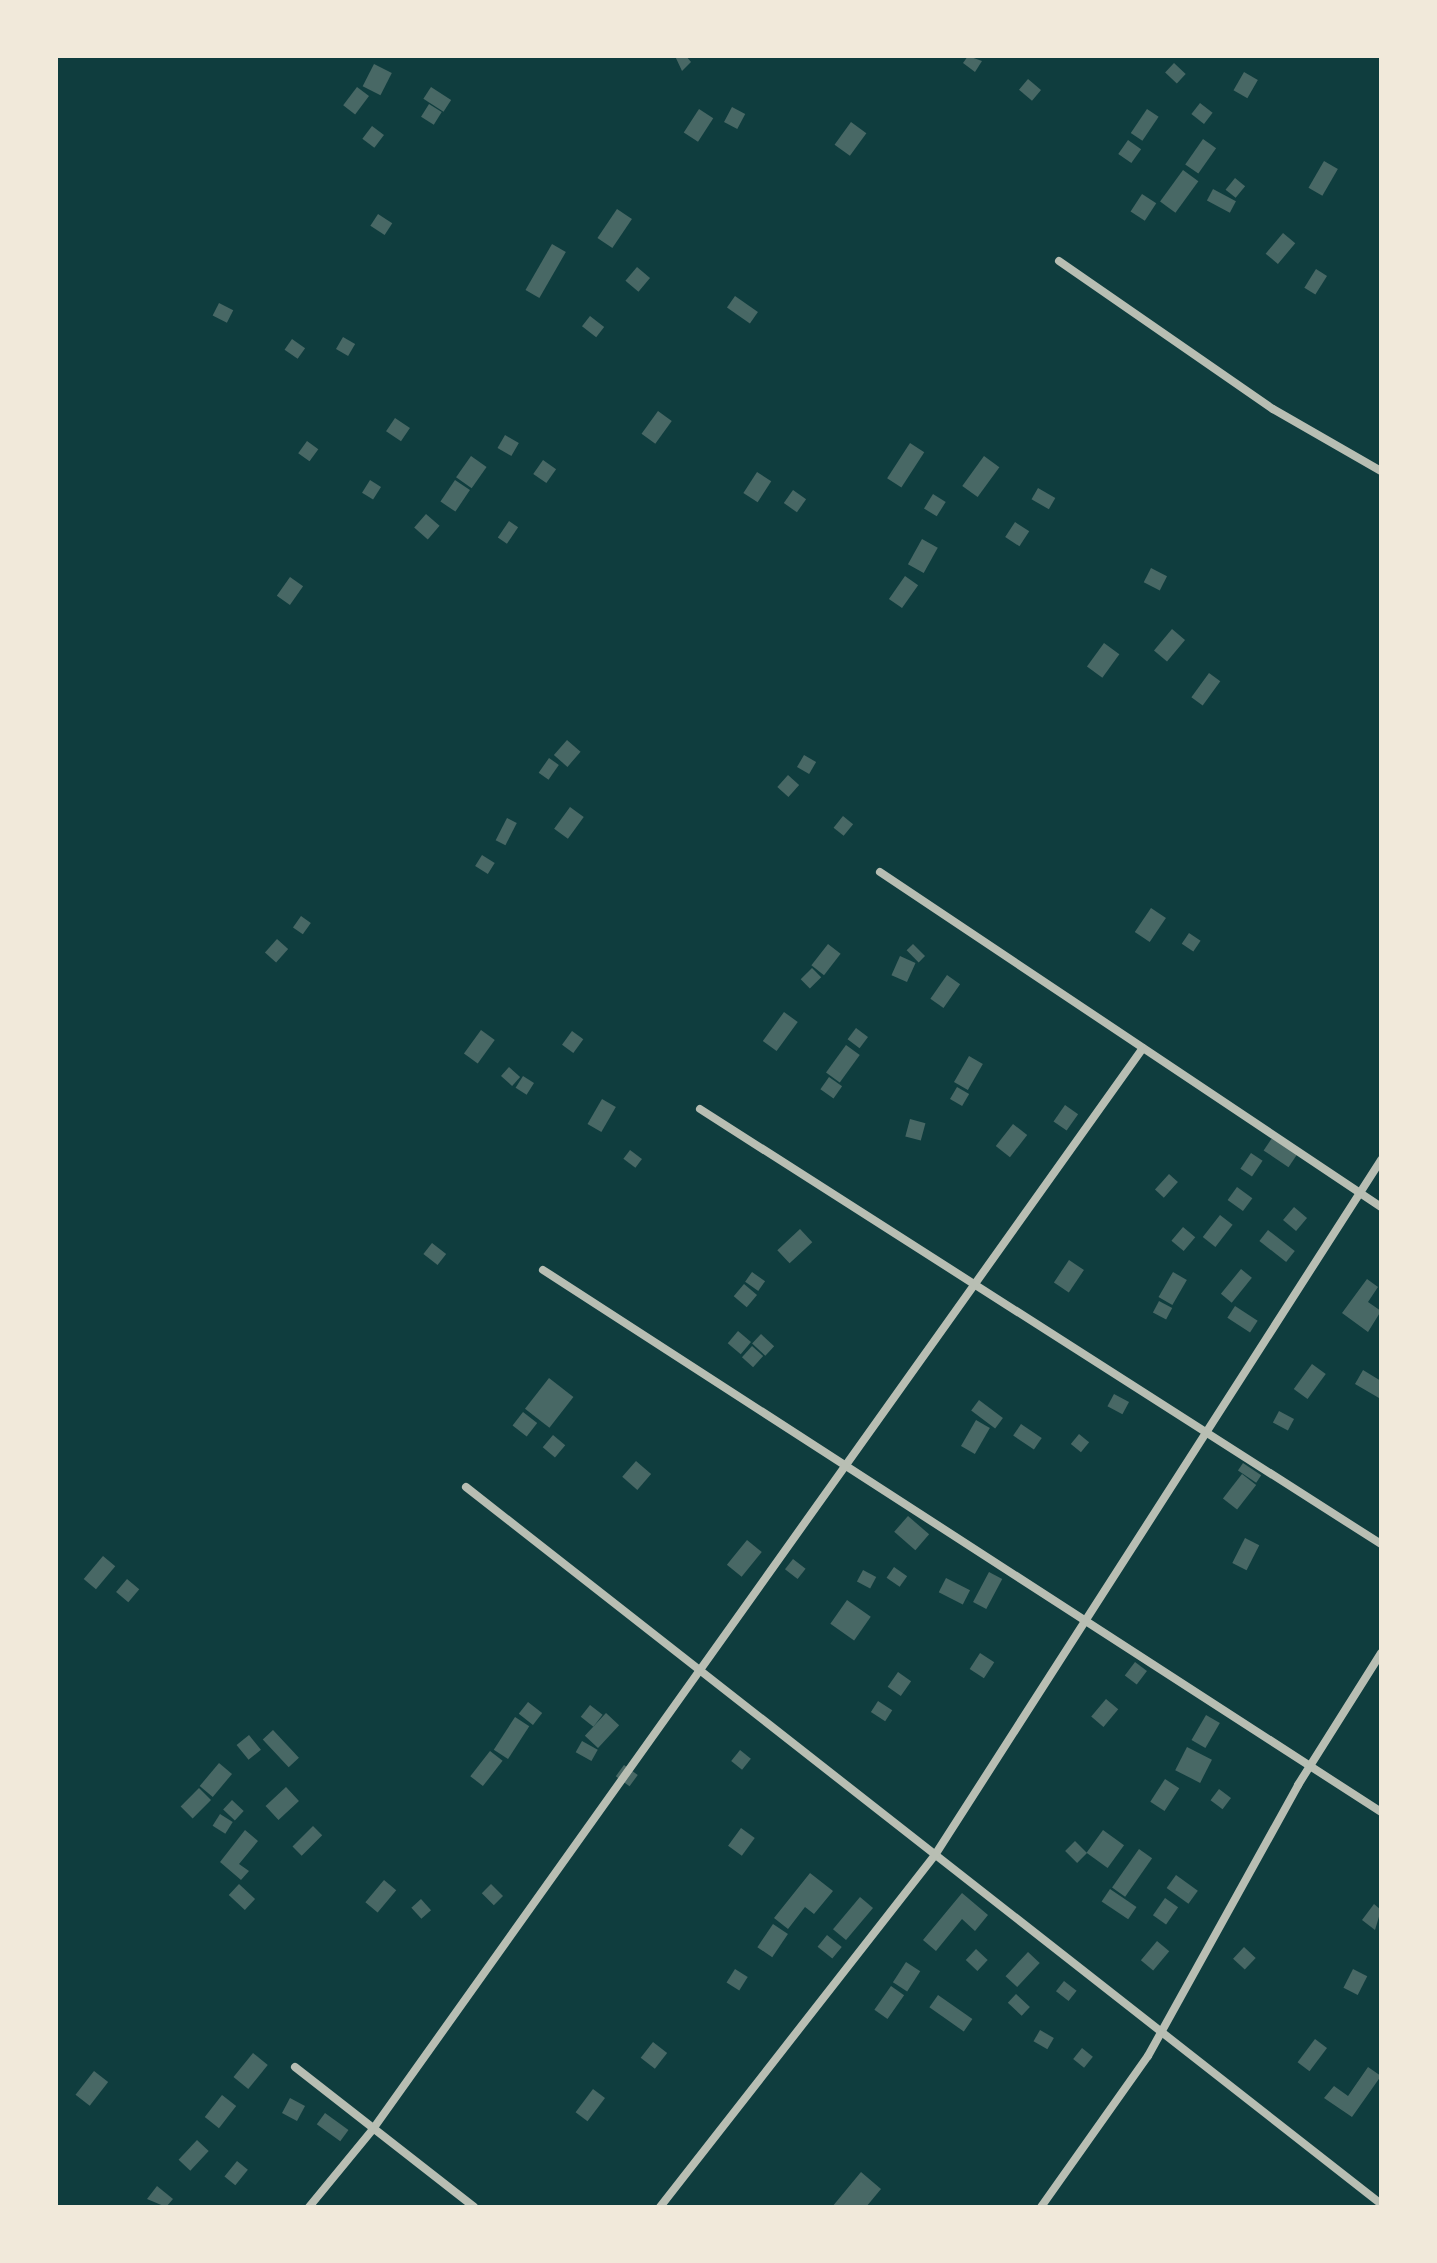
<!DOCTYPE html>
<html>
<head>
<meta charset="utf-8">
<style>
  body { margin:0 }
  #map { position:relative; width:1437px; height:2263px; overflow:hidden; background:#0f3d3e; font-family:"Exo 2",sans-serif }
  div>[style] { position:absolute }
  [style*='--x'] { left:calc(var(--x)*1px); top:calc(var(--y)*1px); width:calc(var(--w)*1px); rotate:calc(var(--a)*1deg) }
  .building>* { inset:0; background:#486865; transform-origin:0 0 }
  .minor>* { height:8px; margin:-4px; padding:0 4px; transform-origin:4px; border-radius:4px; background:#b8beb3 }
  span { translate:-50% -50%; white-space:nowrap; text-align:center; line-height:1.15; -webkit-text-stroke:6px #f1e9da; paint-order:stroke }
  .frame { position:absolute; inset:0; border:58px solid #f1e9da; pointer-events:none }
</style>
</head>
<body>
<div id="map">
  <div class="building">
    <div style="clip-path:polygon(675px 56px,686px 56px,691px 62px,682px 71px)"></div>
    <div style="clip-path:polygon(968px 56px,982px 61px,975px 72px,963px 63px)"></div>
    <div style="left:1174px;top:63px;width:16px;height:13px;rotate:43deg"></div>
    <div style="left:374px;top:64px;width:20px;height:25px;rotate:27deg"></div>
    <div style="left:1244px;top:72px;width:16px;height:21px;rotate:30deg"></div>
    <div style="left:1028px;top:79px;width:17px;height:14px;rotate:40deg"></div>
    <div style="left:357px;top:87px;width:15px;height:23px;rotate:37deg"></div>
    <div style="left:431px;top:87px;width:24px;height:14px;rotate:33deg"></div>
    <div style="left:1200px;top:103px;width:16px;height:14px;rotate:38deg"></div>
    <div style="left:429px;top:104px;width:15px;height:15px;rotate:32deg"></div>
    <div style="left:732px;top:107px;width:15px;height:17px;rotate:28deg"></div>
    <div style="left:699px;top:109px;width:17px;height:28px;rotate:33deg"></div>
    <div style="left:1147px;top:109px;width:14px;height:29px;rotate:34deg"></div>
    <div style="left:851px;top:122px;width:19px;height:28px;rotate:36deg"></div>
    <div style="left:372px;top:126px;width:15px;height:16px;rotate:37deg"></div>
    <div style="left:1203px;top:139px;width:16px;height:31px;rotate:35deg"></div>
    <div style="left:1128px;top:140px;width:16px;height:17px;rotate:35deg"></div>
    <div style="left:1324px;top:161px;width:16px;height:31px;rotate:30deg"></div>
    <div style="left:1183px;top:170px;width:19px;height:39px;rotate:36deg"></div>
    <div style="left:1235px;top:178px;width:13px;height:15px;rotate:39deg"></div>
    <div style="left:1213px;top:189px;width:26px;height:13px;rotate:28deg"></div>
    <div style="left:1142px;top:194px;width:17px;height:21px;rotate:33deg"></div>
    <div style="left:617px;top:209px;width:18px;height:35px;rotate:34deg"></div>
    <div style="left:378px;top:214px;width:17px;height:14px;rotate:33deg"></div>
    <div style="left:1283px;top:233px;width:16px;height:27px;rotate:40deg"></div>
    <div style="left:552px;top:244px;width:16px;height:53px;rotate:30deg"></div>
    <div style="left:637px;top:267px;width:17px;height:18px;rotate:40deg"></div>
    <div style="left:1316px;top:269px;width:13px;height:22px;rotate:32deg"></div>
    <div style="left:735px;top:296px;width:28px;height:14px;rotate:35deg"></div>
    <div style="left:219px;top:303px;width:16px;height:14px;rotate:27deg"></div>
    <div style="left:590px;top:316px;width:18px;height:13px;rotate:38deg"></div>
    <div style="left:343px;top:337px;width:14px;height:14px;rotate:30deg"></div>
    <div style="left:292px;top:339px;width:16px;height:13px;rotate:35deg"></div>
    <div style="left:658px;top:411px;width:17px;height:28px;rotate:36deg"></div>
    <div style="left:395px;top:418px;width:18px;height:16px;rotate:34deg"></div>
    <div style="left:505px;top:435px;width:16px;height:15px;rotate:30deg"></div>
    <div style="left:307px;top:441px;width:14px;height:15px;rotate:36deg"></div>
    <div style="left:910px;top:443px;width:17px;height:42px;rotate:33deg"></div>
    <div style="left:471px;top:456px;width:19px;height:26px;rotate:35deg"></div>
    <div style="left:984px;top:456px;width:19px;height:37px;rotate:36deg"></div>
    <div style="left:543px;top:460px;width:16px;height:17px;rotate:35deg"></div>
    <div style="left:757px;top:472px;width:17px;height:25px;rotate:33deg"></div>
    <div style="left:370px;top:480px;width:13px;height:15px;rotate:32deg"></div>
    <div style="left:455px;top:480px;width:18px;height:26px;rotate:34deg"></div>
    <div style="left:1038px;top:488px;width:20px;height:13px;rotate:30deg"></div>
    <div style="left:793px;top:490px;width:16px;height:16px;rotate:35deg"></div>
    <div style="left:933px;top:494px;width:15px;height:17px;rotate:32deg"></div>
    <div style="left:426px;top:514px;width:18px;height:18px;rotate:41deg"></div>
    <div style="left:509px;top:521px;width:11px;height:20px;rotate:34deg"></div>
    <div style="left:1015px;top:522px;width:17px;height:18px;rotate:33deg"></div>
    <div style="left:922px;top:539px;width:18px;height:29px;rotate:29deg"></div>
    <div style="left:1151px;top:568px;width:18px;height:16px;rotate:27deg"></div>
    <div style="left:905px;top:576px;width:16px;height:28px;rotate:35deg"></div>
    <div style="left:290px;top:577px;width:16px;height:23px;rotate:35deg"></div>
    <div style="left:1172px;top:629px;width:17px;height:28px;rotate:40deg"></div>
    <div style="left:1104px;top:643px;width:19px;height:29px;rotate:36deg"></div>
    <div style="left:1209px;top:673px;width:14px;height:30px;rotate:36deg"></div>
    <div style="left:567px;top:740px;width:18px;height:20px;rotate:41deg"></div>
    <div style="left:804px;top:755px;width:14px;height:14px;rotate:30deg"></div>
    <div style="left:549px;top:758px;width:12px;height:18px;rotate:35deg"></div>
    <div style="left:788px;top:775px;width:15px;height:16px;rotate:42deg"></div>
    <div style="left:570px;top:807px;width:17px;height:27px;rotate:36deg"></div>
    <div style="left:843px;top:816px;width:13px;height:15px;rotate:39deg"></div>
    <div style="left:507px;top:818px;width:11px;height:25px;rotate:27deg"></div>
    <div style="left:482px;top:855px;width:15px;height:13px;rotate:32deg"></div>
    <div style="left:1151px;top:908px;width:18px;height:29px;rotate:34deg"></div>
    <div style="left:301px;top:916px;width:12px;height:14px;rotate:35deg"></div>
    <div style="left:1189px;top:933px;width:14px;height:13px;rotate:34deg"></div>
    <div style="left:277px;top:939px;width:15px;height:18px;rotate:42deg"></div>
    <div style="left:828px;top:944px;width:16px;height:27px;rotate:38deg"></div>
    <div style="left:913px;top:944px;width:17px;height:9px;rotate:45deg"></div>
    <div style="left:900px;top:956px;width:17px;height:21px;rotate:24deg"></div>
    <div style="left:812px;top:968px;width:13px;height:16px;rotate:45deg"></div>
    <div style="left:947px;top:975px;width:16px;height:29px;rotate:35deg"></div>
    <div style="left:784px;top:1012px;width:17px;height:36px;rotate:36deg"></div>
    <div style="left:856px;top:1028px;width:15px;height:14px;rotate:37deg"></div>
    <div style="left:481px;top:1030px;width:17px;height:29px;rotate:36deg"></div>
    <div style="left:572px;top:1031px;width:14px;height:17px;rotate:36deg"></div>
    <div style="left:846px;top:1045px;width:17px;height:34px;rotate:36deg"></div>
    <div style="left:969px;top:1056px;width:16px;height:30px;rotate:30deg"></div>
    <div style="left:509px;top:1067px;width:15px;height:12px;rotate:42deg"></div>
    <div style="left:523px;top:1076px;width:13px;height:14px;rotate:32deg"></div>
    <div style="left:829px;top:1077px;width:16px;height:15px;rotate:35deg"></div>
    <div style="left:957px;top:1087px;width:14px;height:14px;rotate:30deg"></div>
    <div style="left:602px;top:1099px;width:16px;height:29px;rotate:30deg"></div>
    <div style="left:1065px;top:1105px;width:16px;height:20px;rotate:35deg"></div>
    <div style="left:910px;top:1119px;width:16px;height:18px;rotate:15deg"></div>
    <div style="left:1013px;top:1124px;width:18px;height:28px;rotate:38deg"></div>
    <div style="left:1272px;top:1138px;width:30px;height:15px;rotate:34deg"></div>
    <div style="left:630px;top:1150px;width:15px;height:11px;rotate:37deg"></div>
    <div style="left:1251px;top:1153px;width:14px;height:19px;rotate:34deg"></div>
    <div style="left:1169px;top:1174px;width:12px;height:21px;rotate:42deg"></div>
    <div style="left:1237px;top:1187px;width:19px;height:16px;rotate:36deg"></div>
    <div style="left:1294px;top:1207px;width:17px;height:17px;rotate:40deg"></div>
    <div style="left:1220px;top:1215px;width:16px;height:28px;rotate:38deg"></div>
    <div style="left:1183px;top:1227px;width:16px;height:18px;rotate:40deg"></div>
    <div style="left:800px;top:1229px;width:18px;height:31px;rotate:47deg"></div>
    <div style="left:1268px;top:1230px;width:34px;height:14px;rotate:38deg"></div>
    <div style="left:432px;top:1243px;width:18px;height:14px;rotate:38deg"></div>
    <div style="left:1069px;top:1260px;width:18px;height:27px;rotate:34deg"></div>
    <div style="left:1241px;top:1269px;width:14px;height:32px;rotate:39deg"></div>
    <div style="left:752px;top:1272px;width:16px;height:12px;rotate:35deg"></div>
    <div style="left:1173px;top:1272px;width:16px;height:29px;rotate:30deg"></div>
    <div style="clip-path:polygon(1367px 1279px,1378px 1287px,1368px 1302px,1381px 1311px,1368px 1332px,1342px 1313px)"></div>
    <div style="left:744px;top:1284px;width:17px;height:16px;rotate:40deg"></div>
    <div style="left:1159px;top:1301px;width:15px;height:13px;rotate:28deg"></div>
    <div style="left:1235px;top:1306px;width:27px;height:14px;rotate:33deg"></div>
    <div style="left:738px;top:1331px;width:17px;height:16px;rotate:40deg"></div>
    <div style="left:761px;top:1334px;width:18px;height:13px;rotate:43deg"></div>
    <div style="left:752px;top:1346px;width:15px;height:15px;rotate:42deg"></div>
    <div style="left:1312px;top:1364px;width:17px;height:31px;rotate:36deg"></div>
    <div style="clip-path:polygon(1363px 1370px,1381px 1381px,1379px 1398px,1355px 1384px)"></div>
    <div style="left:549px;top:1378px;width:31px;height:39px;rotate:38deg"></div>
    <div style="left:1114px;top:1394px;width:17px;height:14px;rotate:28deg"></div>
    <div style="left:979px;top:1400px;width:30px;height:13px;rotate:37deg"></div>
    <div style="left:1279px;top:1411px;width:17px;height:13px;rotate:28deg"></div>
    <div style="left:523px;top:1412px;width:18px;height:17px;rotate:38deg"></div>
    <div style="left:976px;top:1420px;width:16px;height:30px;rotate:30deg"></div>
    <div style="left:1021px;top:1424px;width:25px;height:14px;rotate:34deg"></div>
    <div style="left:1079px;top:1434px;width:13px;height:13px;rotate:39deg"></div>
    <div style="left:553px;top:1435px;width:16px;height:16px;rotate:40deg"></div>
    <div style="left:636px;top:1461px;width:20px;height:21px;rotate:41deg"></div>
    <div style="left:1243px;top:1463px;width:22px;height:9px;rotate:34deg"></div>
    <div style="left:1242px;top:1474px;width:18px;height:31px;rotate:38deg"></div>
    <div style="left:908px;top:1516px;width:28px;height:21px;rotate:41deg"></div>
    <div style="left:1245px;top:1538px;width:16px;height:28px;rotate:27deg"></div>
    <div style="left:747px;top:1540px;width:19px;height:32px;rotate:39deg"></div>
    <div style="left:103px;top:1556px;width:16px;height:30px;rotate:40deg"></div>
    <div style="left:793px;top:1559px;width:16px;height:13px;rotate:38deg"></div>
    <div style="left:894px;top:1567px;width:16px;height:13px;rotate:35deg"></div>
    <div style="left:863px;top:1570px;width:15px;height:13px;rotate:28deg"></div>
    <div style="left:989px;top:1572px;width:15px;height:34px;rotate:28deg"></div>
    <div style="left:946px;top:1578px;width:27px;height:16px;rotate:27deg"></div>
    <div style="left:127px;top:1579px;width:16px;height:17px;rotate:40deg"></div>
    <div style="left:847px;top:1600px;width:29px;height:29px;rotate:35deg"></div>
    <div style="left:980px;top:1653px;width:17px;height:19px;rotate:33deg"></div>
    <div style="left:1135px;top:1662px;width:15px;height:17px;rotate:37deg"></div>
    <div style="left:898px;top:1672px;width:16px;height:18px;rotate:35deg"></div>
    <div style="left:1106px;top:1699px;width:16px;height:23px;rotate:40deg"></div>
    <div style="left:878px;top:1701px;width:17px;height:13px;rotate:33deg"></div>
    <div style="left:528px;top:1702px;width:18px;height:15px;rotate:38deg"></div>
    <div style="left:590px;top:1705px;width:16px;height:15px;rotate:38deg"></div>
    <div style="left:606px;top:1713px;width:18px;height:31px;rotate:43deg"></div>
    <div style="left:1206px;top:1715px;width:16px;height:29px;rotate:30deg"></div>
    <div style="left:515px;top:1717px;width:17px;height:39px;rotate:33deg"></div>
    <div style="left:273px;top:1730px;width:38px;height:14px;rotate:47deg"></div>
    <div style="left:249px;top:1735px;width:19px;height:16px;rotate:51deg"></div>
    <div style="left:582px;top:1741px;width:18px;height:13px;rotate:29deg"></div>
    <div style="left:1187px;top:1747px;width:28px;height:26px;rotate:27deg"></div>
    <div style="left:740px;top:1750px;width:14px;height:14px;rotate:39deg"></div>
    <div style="left:490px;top:1751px;width:16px;height:32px;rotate:38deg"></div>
    <div style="left:219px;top:1763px;width:17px;height:30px;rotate:40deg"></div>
    <div style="left:624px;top:1765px;width:17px;height:14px;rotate:36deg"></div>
    <div style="left:1165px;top:1779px;width:17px;height:27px;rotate:33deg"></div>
    <div style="left:286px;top:1787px;width:19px;height:28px;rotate:47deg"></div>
    <div style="left:199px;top:1788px;width:17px;height:26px;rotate:45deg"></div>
    <div style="left:1219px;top:1789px;width:15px;height:14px;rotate:37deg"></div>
    <div style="left:232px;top:1800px;width:16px;height:13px;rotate:43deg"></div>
    <div style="left:220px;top:1814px;width:15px;height:14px;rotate:32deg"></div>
    <div style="left:313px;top:1826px;width:13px;height:29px;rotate:45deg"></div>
    <div style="left:741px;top:1828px;width:17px;height:22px;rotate:36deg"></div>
    <div style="clip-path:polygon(245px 1830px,258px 1841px,239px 1864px,249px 1871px,241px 1880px,220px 1862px)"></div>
    <div style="left:1103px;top:1830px;width:26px;height:28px;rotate:36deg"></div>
    <div style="left:1075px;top:1841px;width:17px;height:14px;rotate:45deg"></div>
    <div style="left:1139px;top:1849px;width:16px;height:47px;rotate:35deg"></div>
    <div style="clip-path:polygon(810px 1873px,833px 1891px,814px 1914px,805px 1907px,788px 1929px,774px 1918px)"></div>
    <div style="left:1176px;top:1875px;width:27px;height:16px;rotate:36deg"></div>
    <div style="left:384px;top:1880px;width:16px;height:29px;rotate:40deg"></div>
    <div style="left:239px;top:1884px;width:22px;height:15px;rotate:43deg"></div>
    <div style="left:491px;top:1884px;width:17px;height:13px;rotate:45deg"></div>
    <div style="left:1110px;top:1889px;width:32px;height:15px;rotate:34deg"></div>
    <div style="clip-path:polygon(962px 1893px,988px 1915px,975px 1931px,962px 1919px,936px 1951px,923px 1940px)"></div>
    <div style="left:860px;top:1897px;width:17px;height:42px;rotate:40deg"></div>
    <div style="left:1165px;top:1898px;width:16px;height:21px;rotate:35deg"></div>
    <div style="left:421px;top:1899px;width:15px;height:13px;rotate:48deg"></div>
    <div style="clip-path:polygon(1374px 1904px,1381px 1910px,1375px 1930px,1362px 1920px)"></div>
    <div style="left:773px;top:1924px;width:18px;height:28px;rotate:34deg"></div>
    <div style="left:827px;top:1935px;width:19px;height:15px;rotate:39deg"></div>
    <div style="left:1157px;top:1941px;width:16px;height:25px;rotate:40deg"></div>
    <div style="left:1244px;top:1947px;width:16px;height:16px;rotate:43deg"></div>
    <div style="left:976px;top:1949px;width:16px;height:15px;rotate:43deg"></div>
    <div style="left:1028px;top:1952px;width:16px;height:33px;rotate:43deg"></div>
    <div style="left:906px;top:1962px;width:17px;height:24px;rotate:33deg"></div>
    <div style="left:735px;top:1969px;width:15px;height:16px;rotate:32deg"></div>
    <div style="left:1353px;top:1969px;width:16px;height:21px;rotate:27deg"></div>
    <div style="left:1064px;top:1981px;width:16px;height:13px;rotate:38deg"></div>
    <div style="left:891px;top:1986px;width:16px;height:29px;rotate:35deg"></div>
    <div style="left:1016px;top:1994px;width:19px;height:12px;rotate:43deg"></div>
    <div style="left:938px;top:1995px;width:42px;height:15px;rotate:35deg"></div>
    <div style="left:1040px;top:2030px;width:16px;height:13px;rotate:30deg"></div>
    <div style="left:1315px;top:2039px;width:15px;height:29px;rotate:37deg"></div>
    <div style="left:653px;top:2042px;width:18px;height:20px;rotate:38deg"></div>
    <div style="left:1082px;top:2048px;width:14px;height:14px;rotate:39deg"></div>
    <div style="left:253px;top:2053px;width:19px;height:31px;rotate:39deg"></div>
    <div style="clip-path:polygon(1368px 2067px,1381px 2076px,1352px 2117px,1324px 2098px,1334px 2086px,1348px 2096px)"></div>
    <div style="left:94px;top:2071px;width:18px;height:30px;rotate:38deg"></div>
    <div style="left:593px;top:2089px;width:15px;height:29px;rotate:37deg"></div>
    <div style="left:222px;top:2095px;width:18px;height:28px;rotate:38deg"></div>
    <div style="left:290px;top:2098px;width:17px;height:17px;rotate:28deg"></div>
    <div style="left:325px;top:2113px;width:29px;height:14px;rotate:36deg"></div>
    <div style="left:197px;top:2140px;width:16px;height:27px;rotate:43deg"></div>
    <div style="left:237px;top:2161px;width:14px;height:20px;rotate:39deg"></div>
    <div style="clip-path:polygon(861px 2172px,881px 2189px,866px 2207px,832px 2207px)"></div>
    <div style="clip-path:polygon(157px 2186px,173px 2199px,166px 2207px,147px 2199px)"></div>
  </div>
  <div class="minor">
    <div style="--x:1059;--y:261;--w:260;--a:34.7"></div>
    <div style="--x:1273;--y:409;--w:125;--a:29.9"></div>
    <div style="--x:880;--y:872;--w:603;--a:33.77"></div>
    <div style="--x:700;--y:1109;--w:808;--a:32.57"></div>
    <div style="--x:543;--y:1270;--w:998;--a:32.89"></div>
    <div style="--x:466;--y:1487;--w:1162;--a:38.08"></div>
    <div style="--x:295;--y:2067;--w:227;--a:38"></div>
    <div style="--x:309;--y:2207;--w:101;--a:-50.6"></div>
    <div style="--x:373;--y:2129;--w:1327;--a:-54.54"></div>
    <div style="--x:660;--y:2207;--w:447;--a:-52"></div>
    <div style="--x:935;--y:1855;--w:826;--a:-57.31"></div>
    <div style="--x:1041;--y:2207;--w:185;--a:-54.7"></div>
    <div style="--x:1148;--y:2056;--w:310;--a:-61"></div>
    <div style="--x:1298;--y:1785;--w:156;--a:-57.8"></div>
  </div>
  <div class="frame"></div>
</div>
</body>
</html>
